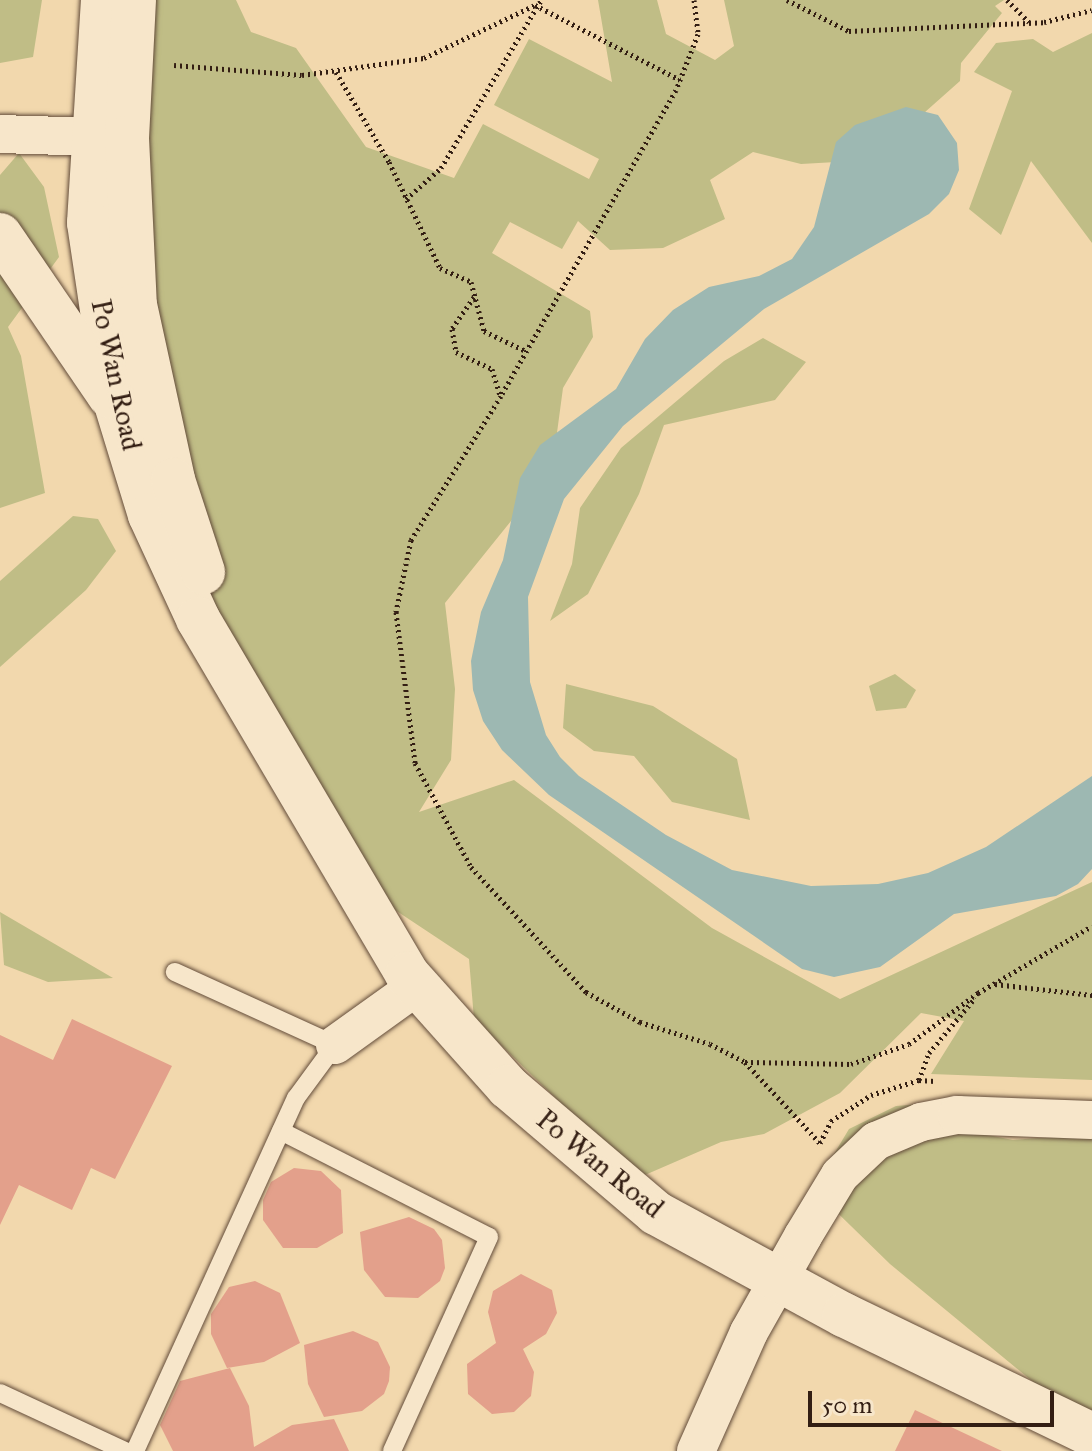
<!DOCTYPE html>
<html>
<head>
<meta charset="utf-8">
<style>
  body { margin:0 }
  #map { position:relative; width:1092px; height:1451px; overflow:hidden; background:#f2d8ad; font-family:"IM FELL Great Primer",serif }
  div>[style] { position:absolute }
  [style*='--x'] { left:calc(var(--x)*1px); top:calc(var(--y)*1px); width:calc(var(--w)*1px); rotate:calc(var(--a)*1deg) }
  .green>* { inset:0; background:#c0bd86 }
  .water>* { inset:0; background:#9db8b2 }
  .building>* { inset:0; background:#e3a08b }
  .path>* { height:5px; margin-top:-2.5px; transform-origin:0; background:repeating-linear-gradient(90deg,#331e13 0 2px,transparent 0 6px) }
  .roads { filter:drop-shadow(0 0 2px #634c3a) drop-shadow(0 0 2px #634c3a) }
  .lane>* { height:18px; margin:-9px; padding:0 9px; transform-origin:9px; border-radius:9px; background:#f7e6ca }
  .street>* { height:38px; margin:-19px; padding:0 19px; transform-origin:19px; border-radius:19px; background:#f7e6ca }
  .secondary>* { height:44px; margin:-22px; padding:0 22px; transform-origin:22px; border-radius:22px; background:#f7e6ca }
  span { translate:-50% -50%; white-space:nowrap; text-align:center; line-height:1.15; -webkit-text-stroke:7px #f7e6ca; paint-order:stroke }
  .street-label { font-size:28px; color:#331e13 }
  .scale { position:absolute; left:808px; top:1391px; width:246px; height:36px; box-sizing:border-box; border:4px solid #331e13; border-top:0; padding-left:10px; font-size:24px; line-height:28px; white-space:nowrap; color:#331e13; -webkit-text-stroke:6px #f7e6ca; paint-order:stroke }
</style>
</head>
<body>
<div id="map">
  <div class="green">
    <div style="clip-path:polygon(0 0,42px 0,33px 57px,0 63px)"></div>
    <div style="clip-path:polygon(120px 0,236px 0,251px 32px,296px 48px,366px 147px,454px 178px,483px 124px,589px 179px,599px 159px,494px 105px,529px 39px,612px 82px,598px 0,657px 0,666px 34px,715px 60px,734px 46px,724px 0,1004px 0,995px 6px,1002px 13px,961px 63px,960px 81px,871px 160px,801px 164px,753px 152px,710px 180px,725px 219px,663px 248px,610px 250px,578px 221px,562px 249px,510px 222px,492px 253px,590px 311px,593px 337px,563px 388px,552px 470px,445px 603px,455px 689px,451px 760px,419px 812px,514px 780px,712px 928px,840px 999px,1092px 882px,1092px 1080px,931px 1074px,964px 1021px,921px 1013px,840px 1093px,764px 1134px,721px 1142px,638px 1178px,474px 1019px,469px 959px,380px 900px,130px 476px)"></div>
    <div style="clip-path:polygon(1092px 33px,1092px 243px,1031px 161px,1001px 235px,969px 209px,1012px 91px,974px 72px,996px 43px,1033px 39px,1053px 52px)"></div>
    <div style="clip-path:polygon(19px 153px,44px 187px,59px 257px,8px 327px,21px 356px,45px 493px,0 508px,0 175px)"></div>
    <div style="clip-path:polygon(763px 338px,806px 362px,775px 400px,664px 425px,639px 494px,588px 594px,550px 621px,572px 564px,580px 508px,621px 448px,724px 361px)"></div>
    <div style="clip-path:polygon(73px 516px,98px 519px,116px 551px,86px 590px,0 667px,0 581px)"></div>
    <div style="clip-path:polygon(895px 674px,916px 690px,906px 708px,876px 711px,869px 686px)"></div>
    <div style="clip-path:polygon(566px 684px,653px 706px,737px 759px,750px 820px,672px 802px,634px 756px,594px 751px,563px 728px)"></div>
    <div style="clip-path:polygon(0 912px,113px 978px,48px 982px,4px 965px)"></div>
    <div style="clip-path:polygon(985px 1099px,968px 1131px,1013px 1140px,1076px 1135px,1092px 1121px,1092px 1419px,1060px 1404px,890px 1264px,813px 1189px,849px 1129px,896px 1106px)"></div>
  </div>
  <div class="water">
    <div style="clip-path:polygon(906px 107px,938px 115px,957px 143px,959px 170px,949px 194px,929px 214px,764px 309px,623px 426px,564px 499px,528px 597px,530px 682px,546px 735px,560px 757px,579px 776px,666px 835px,732px 870px,811px 886px,878px 884px,928px 873px,986px 847px,1092px 776px,1092px 869px,1078px 884px,1056px 896px,954px 914px,880px 967px,834px 977px,802px 969px,549px 795px,502px 750px,483px 721px,473px 690px,471px 661px,481px 612px,503px 560px,520px 478px,540px 445px,616px 389px,645px 339px,673px 310px,709px 287px,759px 276px,792px 259px,814px 227px,836px 142px,855px 125px)"></div>
  </div>
  <div class="building">
    <div style="clip-path:polygon(72px 1019px,172px 1066px,115px 1179px,91px 1168px,72px 1210px,19px 1185px,0 1225px,0 1035px,53px 1060px)"></div>
    <div style="clip-path:polygon(294px 1168px,321px 1171px,341px 1190px,343px 1233px,317px 1248px,283px 1248px,263px 1220px,263px 1200px,271px 1182px)"></div>
    <div style="clip-path:polygon(409px 1217px,434px 1229px,442px 1240px,445px 1268px,440px 1281px,418px 1298px,385px 1297px,364px 1270px,360px 1232px)"></div>
    <div style="clip-path:polygon(521px 1274px,552px 1290px,557px 1313px,546px 1334px,523px 1349px,534px 1372px,531px 1396px,514px 1412px,492px 1414px,468px 1394px,467px 1364px,496px 1343px,488px 1312px,493px 1291px)"></div>
    <div style="clip-path:polygon(255px 1281px,280px 1293px,300px 1343px,264px 1362px,227px 1368px,211px 1334px,211px 1314px,229px 1287px)"></div>
    <div style="clip-path:polygon(353px 1331px,378px 1342px,390px 1367px,389px 1381px,384px 1394px,362px 1411px,324px 1417px,308px 1384px,304px 1345px)"></div>
    <div style="clip-path:polygon(230px 1368px,249px 1406px,254px 1447px,292px 1425px,334px 1419px,349px 1451px,173px 1451px,160px 1425px,180px 1381px)"></div>
    <div style="clip-path:polygon(915px 1410px,1002px 1451px,895px 1451px)"></div>
  </div>
  <div class="path">
    <div style="--x:694;--y:0;--w:34;--a:83"></div>
    <div style="--x:698;--y:34;--w:60;--a:111.4"></div>
    <div style="--x:676;--y:90;--w:353;--a:119.8"></div>
    <div style="--x:501;--y:396;--w:170;--a:122"></div>
    <div style="--x:411;--y:540;--w:74;--a:101.8"></div>
    <div style="--x:396;--y:612;--w:152;--a:82.8"></div>
    <div style="--x:415;--y:763;--w:118;--a:61.7"></div>
    <div style="--x:471;--y:867;--w:170;--a:47.4"></div>
    <div style="--x:586;--y:992;--w:62;--a:29.1"></div>
    <div style="--x:640;--y:1022;--w:73;--a:17.4"></div>
    <div style="--x:710;--y:1044;--w:39;--a:27"></div>
    <div style="--x:745;--y:1062;--w:110;--a:47.2"></div>
    <div style="--x:820;--y:1143;--w:25;--a:-63"></div>
    <div style="--x:831;--y:1121;--w:48;--a:-33"></div>
    <div style="--x:871;--y:1095;--w:50;--a:-17.4"></div>
    <div style="--x:919;--y:1080;--w:16;--a:4"></div>
    <div style="--x:787;--y:0;--w:69;--a:26.6"></div>
    <div style="--x:849;--y:31;--w:195;--a:-2.6"></div>
    <div style="--x:1044;--y:22;--w:49;--a:-14"></div>
    <div style="--x:1007;--y:0;--w:31;--a:45"></div>
    <div style="--x:174;--y:65;--w:128;--a:4.5"></div>
    <div style="--x:302;--y:75;--w:123;--a:-7.9"></div>
    <div style="--x:424;--y:58;--w:123;--a:-25.5"></div>
    <div style="--x:535;--y:5;--w:163;--a:27.3"></div>
    <div style="--x:336;--y:72;--w:104;--a:59.5"></div>
    <div style="--x:389;--y:162;--w:118;--a:64.3"></div>
    <div style="--x:440;--y:268;--w:34;--a:24"></div>
    <div style="--x:471;--y:282;--w:51;--a:75.1"></div>
    <div style="--x:484;--y:331;--w:47;--a:25.5"></div>
    <div style="--x:406;--y:199;--w:47;--a:-41.5"></div>
    <div style="--x:441;--y:168;--w:196;--a:-59.2"></div>
    <div style="--x:474;--y:297;--w:39;--a:125"></div>
    <div style="--x:452;--y:329;--w:23;--a:80"></div>
    <div style="--x:456;--y:352;--w:40;--a:25"></div>
    <div style="--x:492;--y:369;--w:27;--a:73"></div>
    <div style="--x:995;--y:984;--w:98;--a:6.5"></div>
    <div style="--x:745;--y:1062;--w:106;--a:1.1"></div>
    <div style="--x:851;--y:1064;--w:61;--a:-19"></div>
    <div style="--x:909;--y:1044;--w:86;--a:-36.5"></div>
    <div style="--x:978;--y:993;--w:132;--a:-30.4"></div>
    <div style="--x:919;--y:1080;--w:29;--a:-70"></div>
    <div style="--x:929;--y:1053;--w:72;--a:-50.1"></div>
  </div>
  <div class="roads">
    <div class="lane">
      <div style="--x:281;--y:1131;--w:233;--a:27"></div>
      <div style="--x:489;--y:1237;--w:235;--a:114.4"></div>
      <div style="--x:0;--y:1393;--w:138;--a:24.9"></div>
      <div style="--x:135;--y:1451;--w:388;--a:-65.5"></div>
      <div style="--x:296;--y:1098;--w:66;--a:-53.7"></div>
      <div style="--x:335;--y:1045;--w:176;--a:-155.5"></div>
    </div>
    <div class="street">
      <div style="--x:0;--y:134;--w:125;--a:1.8"></div>
      <div style="--x:335;--y:1045;--w:101;--a:-35.7"></div>
      <div style="--x:696;--y:1451;--w:130;--a:-66"></div>
      <div style="--x:749;--y:1332;--w:110;--a:-60.6"></div>
      <div style="--x:803;--y:1236;--w:71;--a:-58.8"></div>
      <div style="--x:840;--y:1175;--w:50;--a:-43.4"></div>
      <div style="--x:876;--y:1141;--w:49;--a:-22.9"></div>
      <div style="--x:921;--y:1122;--w:37;--a:-11"></div>
      <div style="--x:957;--y:1115;--w:135;--a:2.1"></div>
    </div>
    <div class="secondary">
      <div style="--x:103;--y:0;--w:223;--a:93.6"></div>
      <div style="--x:89;--y:223;--w:183;--a:81.5"></div>
      <div style="--x:116;--y:404;--w:116;--a:73"></div>
      <div style="--x:150;--y:515;--w:115;--a:65.2"></div>
      <div style="--x:198;--y:619;--w:412;--a:59.5"></div>
      <div style="--x:407;--y:974;--w:152;--a:48.2"></div>
      <div style="--x:508;--y:1087;--w:194;--a:40.4"></div>
      <div style="--x:656;--y:1213;--w:214;--a:28.5"></div>
      <div style="--x:844;--y:1315;--w:276;--a:25.8"></div>
      <div style="--x:134;--y:0;--w:138;--a:92.9"></div>
      <div style="--x:127;--y:138;--w:167;--a:87.3"></div>
      <div style="--x:135;--y:305;--w:179;--a:77.7"></div>
      <div style="--x:173;--y:480;--w:97;--a:71.9"></div>
      <div style="--x:0;--y:235;--w:195;--a:55.7"></div>
    </div>
  </div>
  <div class="street-label">
    <span style="left:116px;top:375px;rotate:78deg">Po Wan Road</span>
    <span style="left:600px;top:1164px;rotate:39deg">Po Wan Road</span>
  </div>
  <div class="scale">50 m</div>
</div>
</body>
</html>
